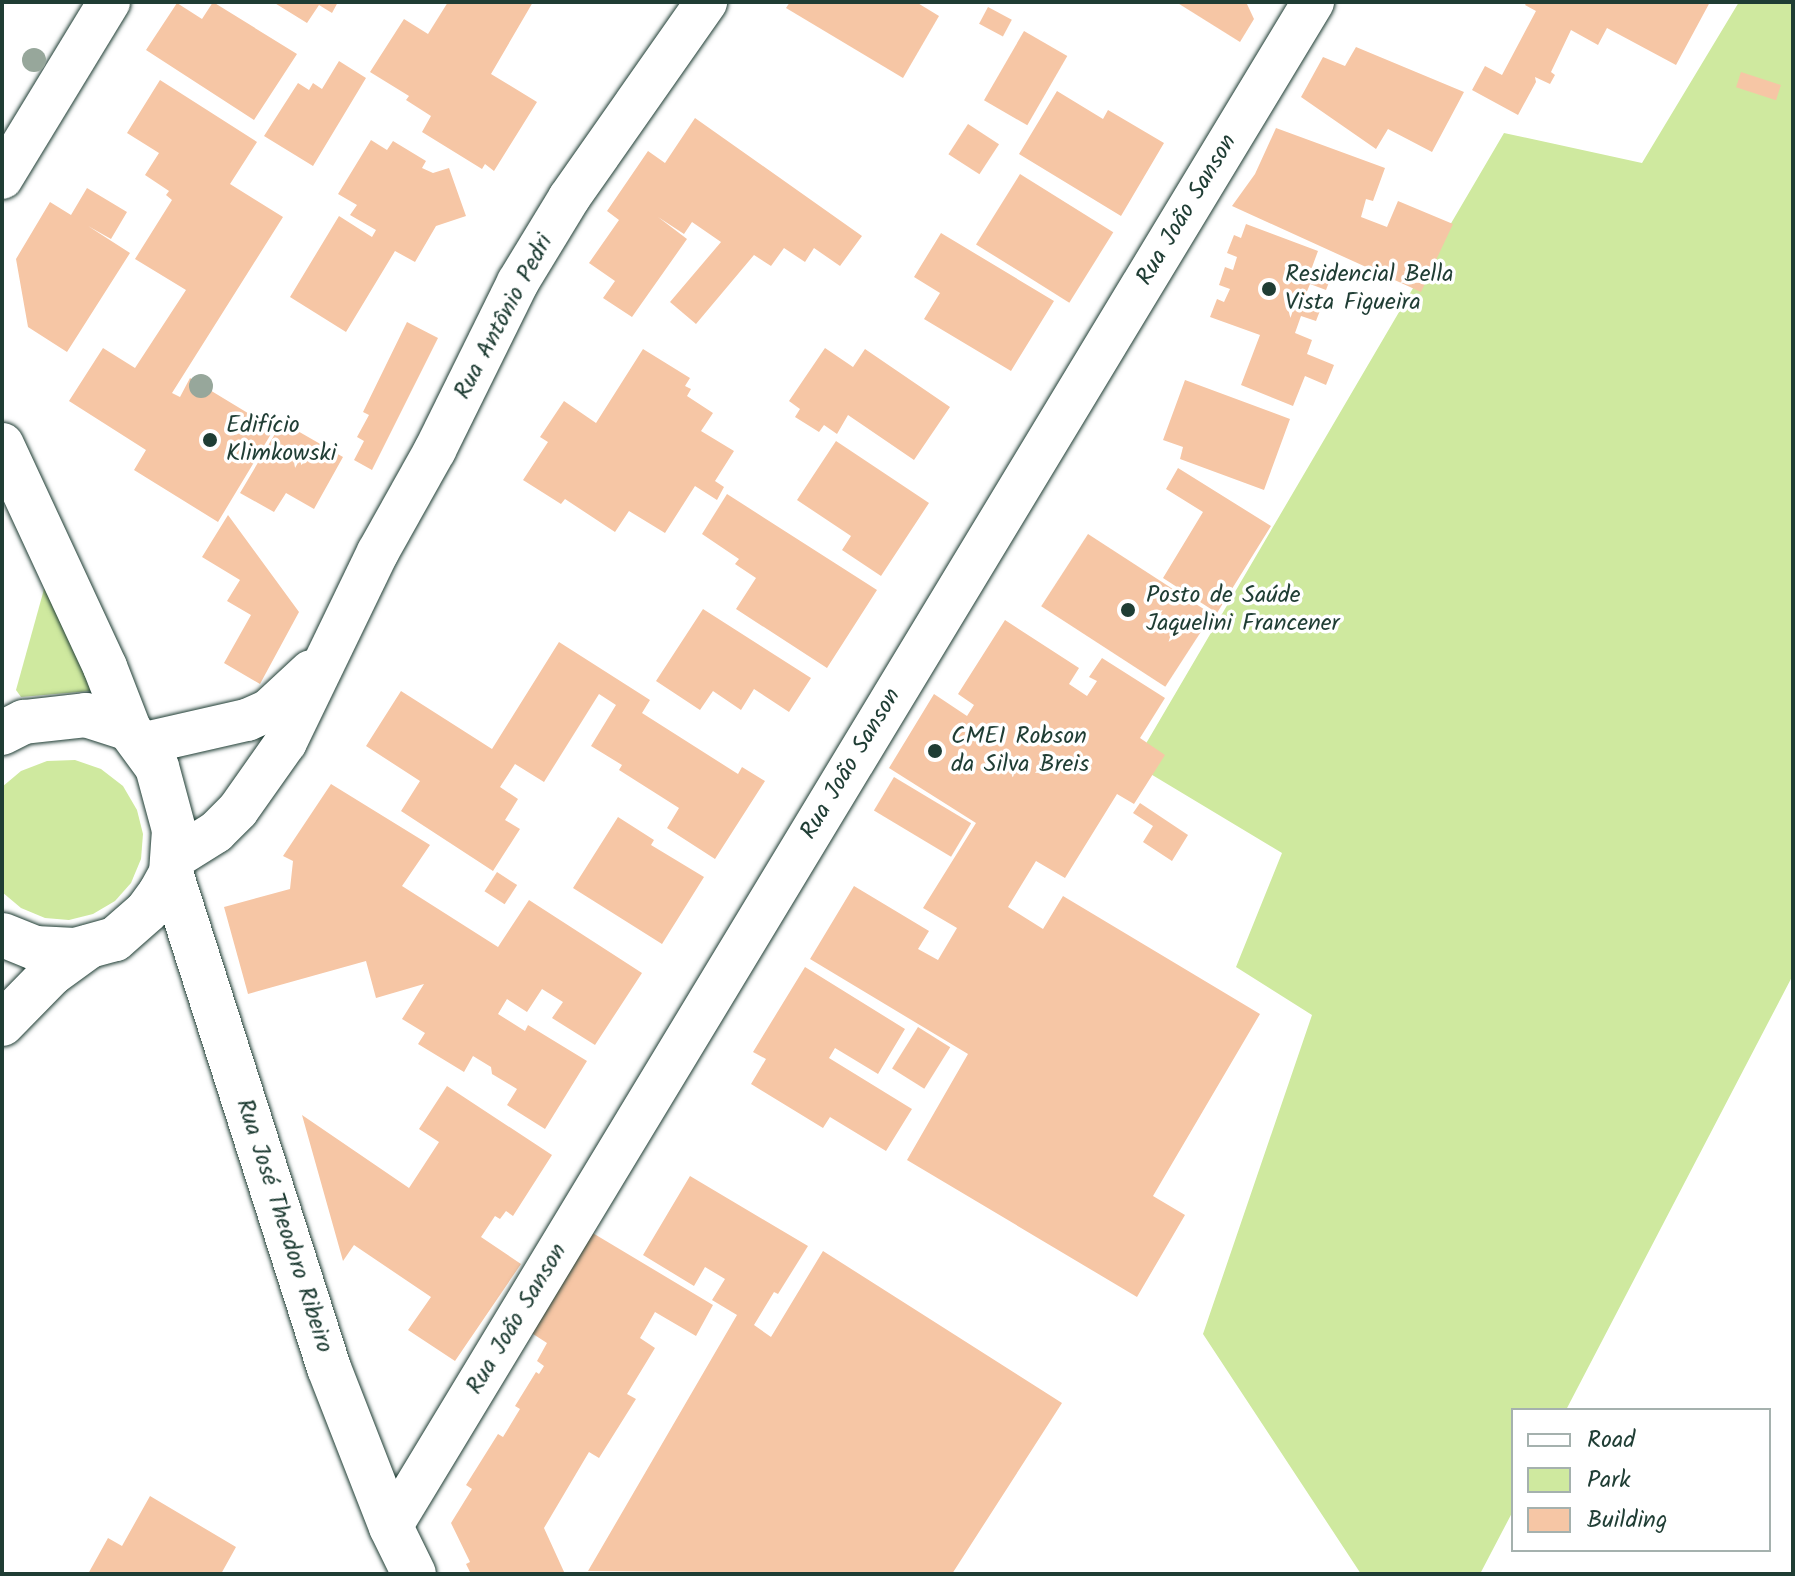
<!DOCTYPE html>
<html>
<head>
<meta charset="utf-8">
<style>
  body { margin:0 }
  #map { position:relative; width:1795px; height:1576px; overflow:hidden; background:#fff; font-family:Kalam,sans-serif }
  div>[style] { position:absolute }
  [style*='--x'] { left:calc(var(--x)*1px); top:calc(var(--y)*1px); width:calc(var(--w)*1px); rotate:calc(var(--a)*1deg) }
  .green>* { inset:0; background:#cfe99f }
  .building>* { inset:0; background:#f6c6a5; transform-origin:0 0 }
  .roads { filter:drop-shadow(0 0 2px #1f3d34) drop-shadow(0 0 2px #1f3d34) }
  .minor>* { height:42px; margin:-21px; padding:0 21px; transform-origin:21px; border-radius:21px; background:#fff }
  .secondary>* { height:44px; margin:-22px; padding:0 22px; transform-origin:22px; border-radius:22px; background:#fff }
  .trees>* { width:24px; height:24px; margin:-12px; border-radius:50%; background:#97a79b }
  .dots>* { width:22px; height:22px; translate:-50% -50%; box-sizing:border-box; border:4px solid #fff; border-radius:50% }
  span { translate:-50% -50%; white-space:nowrap; text-align:center; line-height:1.15; -webkit-text-stroke:7px #fff; paint-order:stroke }
  .street-label { font-size:24px; color:#1f3d34 }
  .poi-label { font-size:24px; color:#1f3d34 }
  .left { translate:0 -50%; text-align:left }
  .frame { position:absolute; inset:0; border:4px solid #1f3d34; pointer-events:none }
  .legend { position:absolute; left:1511px; top:1408px; width:260px; height:144px; box-sizing:border-box; background:#fff; border:2px solid #a5b1ae; margin:0; padding:10px 14px; list-style:none; font-size:24px; color:#1f3d34 }
  .legend li { display:flex; align-items:center; gap:16px; height:40px }
  .legend b { width:40px; border:2px solid #a5b1ae }
</style>
</head>
<body>
<div id="map">
  <div class="green">
    <div style="clip-path:polygon(1739px 2px,1793px 2px,1793px 975px,1566px 1410px,1513px 1410px,1513px 1511px,1480px 1574px,1361px 1574px,1203px 1334px,1312px 1015px,1236px 967px,1282px 853px,1134px 764px,1504px 133px,1642px 163px)"></div>
    <div style="clip-path:polygon(46px 582px,99px 679px,90px 691px,21px 697px,16px 690px)"></div>
    <div style="clip-path:polygon(75px 760px,101px 769px,123px 786px,137px 810px,143px 834px,141px 859px,131px 883px,115px 901px,93px 914px,69px 920px,45px 918px,21px 908px,2px 892px,2px 787px,21px 771px,47px 761px)"></div>
  </div>
  <div class="building">
    <div style="clip-path:polygon(213px 2px,297px 54px,254px 120px,146px 50px,177px 3px,202px 19px)"></div>
    <div style="clip-path:polygon(273px 2px,338px 2px,332px 13px,319px 5px,307px 23px)"></div>
    <div style="clip-path:polygon(448px 2px,533px 2px,491px 74px,537px 102px,494px 171px,485px 164px,482px 169px,422px 132px,431px 116px,406px 100px,409px 96px,370px 72px,404px 19px,428px 34px)"></div>
    <div style="clip-path:polygon(790px 2px,916px 2px,939px 16px,903px 78px,786px 8px)"></div>
    <div style="clip-path:polygon(1176px 2px,1246px 2px,1254px 19px,1240px 42px)"></div>
    <div style="clip-path:polygon(1527px 2px,1710px 2px,1676px 65px,1607px 28px,1598px 45px,1571px 30px,1551px 72px,1555px 75px,1550px 84px,1535px 77px,1536px 82px,1518px 115px,1472px 90px,1485px 66px,1502px 75px,1536px 11px,1525px 5px)"></div>
    <div style="left:988px;top:7px;width:27px;height:19px;rotate:28deg"></div>
    <div style="left:1024px;top:31px;width:50px;height:80px;rotate:30deg"></div>
    <div style="clip-path:polygon(1356px 47px,1464px 92px,1432px 152px,1388px 129px,1376px 149px,1301px 97px,1323px 57px,1345px 66px)"></div>
    <div style="clip-path:polygon(339px 61px,366px 78px,313px 166px,264px 136px,298px 83px,309px 90px,313px 83px,322px 89px)"></div>
    <div style="left:1741px;top:72px;width:42px;height:16px;rotate:18deg"></div>
    <div style="clip-path:polygon(160px 80px,257px 142px,230px 184px,283px 217px,172px 393px,180px 397px,190px 378px,274px 429px,218px 522px,134px 470px,146px 450px,69px 401px,103px 348px,135px 368px,186px 290px,135px 259px,172px 200px,166px 195px,169px 191px,145px 175px,159px 153px,127px 133px)"></div>
    <div style="clip-path:polygon(1057px 91px,1103px 119px,1108px 110px,1164px 143px,1121px 216px,1019px 154px)"></div>
    <div style="clip-path:polygon(695px 118px,862px 236px,840px 266px,814px 248px,805px 262px,784px 248px,771px 266px,754px 255px,696px 324px,670px 302px,721px 242px,692px 222px,684px 234px,658px 217px,687px 239px,632px 317px,603px 298px,615px 281px,589px 263px,619px 220px,607px 211px,648px 151px,665px 163px)"></div>
    <div style="left:968px;top:124px;width:37px;height:36px;rotate:33deg"></div>
    <div style="clip-path:polygon(1276px 128px,1385px 168px,1373px 201px,1366px 199px,1361px 217px,1387px 227px,1398px 201px,1453px 224px,1421px 292px,1232px 206px,1255px 174px)"></div>
    <div style="clip-path:polygon(371px 140px,387px 150px,393px 141px,426px 161px,422px 168px,433px 173px,449px 168px,466px 216px,436px 226px,415px 262px,395px 251px,346px 332px,290px 297px,339px 216px,372px 237px,376px 230px,350px 215px,357px 205px,338px 194px)"></div>
    <div style="left:1020px;top:174px;width:110px;height:83px;rotate:32deg"></div>
    <div style="clip-path:polygon(87px 188px,127px 212px,111px 239px,88px 226px,130px 253px,67px 352px,28px 327px,16px 259px,50px 202px,71px 215px)"></div>
    <div style="clip-path:polygon(1246px 224px,1318px 251px,1311px 270px,1331px 277px,1326px 290px,1310px 284px,1303px 301px,1321px 308px,1316px 321px,1301px 316px,1295px 333px,1312px 340px,1307px 354px,1334px 365px,1326px 385px,1305px 376px,1293px 406px,1241px 385px,1260px 335px,1210px 317px,1217px 299px,1224px 302px,1230px 289px,1219px 285px,1225px 267px,1233px 270px,1237px 257px,1227px 253px,1234px 235px,1241px 238px)"></div>
    <div style="clip-path:polygon(941px 233px,1054px 301px,1011px 371px,924px 319px,940px 293px,914px 277px)"></div>
    <div style="clip-path:polygon(407px 322px,438px 338px,372px 470px,354px 460px,364px 441px,357px 437px,369px 415px,363px 412px)"></div>
    <div style="clip-path:polygon(825px 348px,853px 367px,865px 349px,950px 407px,914px 460px,848px 415px,837px 434px,824px 425px,819px 432px,795px 417px,800px 409px,789px 401px)"></div>
    <div style="clip-path:polygon(643px 349px,690px 378px,685px 386px,691px 389px,687px 396px,713px 413px,701px 431px,734px 451px,715px 481px,724px 487px,717px 500px,695px 486px,665px 533px,629px 511px,615px 532px,565px 499px,561px 504px,523px 480px,548px 442px,540px 437px,564px 401px,596px 423px)"></div>
    <div style="clip-path:polygon(1185px 380px,1290px 419px,1264px 490px,1180px 459px,1183px 447px,1163px 440px)"></div>
    <div style="clip-path:polygon(282px 422px,343px 457px,314px 509px,286px 493px,274px 512px,240px 493px)"></div>
    <div style="clip-path:polygon(836px 441px,929px 503px,881px 576px,842px 550px,851px 536px,797px 500px)"></div>
    <div style="clip-path:polygon(1178px 468px,1271px 526px,1217px 613px,1163px 578px,1203px 512px,1166px 489px)"></div>
    <div style="clip-path:polygon(727px 494px,877px 590px,827px 668px,736px 609px,756px 578px,735px 564px,739px 559px,702px 534px)"></div>
    <div style="clip-path:polygon(228px 515px,299px 612px,260px 684px,224px 663px,251px 615px,227px 601px,240px 580px,202px 557px)"></div>
    <div style="left:1088px;top:534px;width:148px;height:86px;rotate:33deg"></div>
    <div style="clip-path:polygon(703px 609px,811px 678px,789px 712px,754px 689px,741px 710px,713px 691px,700px 710px,656px 681px)"></div>
    <div style="clip-path:polygon(1005px 620px,1079px 668px,1069px 684px,1087px 696px,1097px 681px,1089px 677px,1102px 658px,1165px 698px,1140px 738px,1165px 755px,1134px 804px,1117px 794px,1065px 878px,1036px 861px,1008px 907px,1043px 929px,1063px 896px,1260px 1014px,1153px 1196px,1185px 1215px,1137px 1297px,907px 1160px,968px 1054px,810px 959px,854px 886px,929px 931px,918px 949px,938px 960px,957px 928px,923px 908px,976px 823px,889px 768px,934px 694px,967px 716px,974px 705px,958px 694px)"></div>
    <div style="clip-path:polygon(559px 642px,650px 700px,642px 713px,738px 774px,742px 767px,765px 781px,715px 859px,667px 828px,679px 808px,619px 770px,622px 765px,591px 746px,616px 705px,599px 694px,544px 782px,515px 764px,500px 787px,518px 799px,505px 820px,520px 829px,493px 871px,401px 811px,420px 781px,366px 746px,401px 691px,492px 749px)"></div>
    <div style="left:894px;top:777px;width:90px;height:39px;rotate:31deg"></div>
    <div style="clip-path:polygon(331px 784px,430px 845px,402px 886px,498px 947px,529px 900px,642px 973px,595px 1045px,552px 1018px,563px 1002px,542px 989px,527px 1012px,507px 999px,498px 1014px,525px 1031px,528px 1025px,587px 1061px,545px 1129px,507px 1105px,517px 1089px,492px 1074px,491px 1067px,473px 1056px,464px 1072px,418px 1044px,425px 1033px,402px 1019px,424px 984px,376px 998px,366px 961px,248px 994px,224px 907px,290px 889px,293px 861px,283px 856px)"></div>
    <div style="clip-path:polygon(1140px 803px,1188px 835px,1172px 861px,1143px 842px,1153px 826px,1133px 813px)"></div>
    <div style="clip-path:polygon(618px 817px,654px 840px,651px 845px,704px 877px,662px 944px,573px 888px)"></div>
    <div style="left:497px;top:872px;width:24px;height:23px;rotate:33deg"></div>
    <div style="clip-path:polygon(805px 967px,905px 1029px,878px 1074px,835px 1048px,829px 1058px,912px 1109px,886px 1151px,830px 1117px,823px 1128px,751px 1084px,766px 1059px,753px 1052px)"></div>
    <div style="left:918px;top:1027px;width:38px;height:49px;rotate:32deg"></div>
    <div style="clip-path:polygon(447px 1086px,552px 1155px,513px 1216px,506px 1211px,500px 1219px,495px 1216px,481px 1237px,521px 1264px,455px 1361px,408px 1330px,431px 1297px,354px 1245px,343px 1261px,302px 1115px,409px 1188px,439px 1142px,419px 1129px)"></div>
    <div style="clip-path:polygon(690px 1176px,808px 1246px,778px 1294px,774px 1292px,754px 1325px,771px 1337px,823px 1251px,1062px 1403px,952px 1574px,588px 1571px,737px 1315px,712px 1300px,725px 1279px,705px 1267px,694px 1286px,643px 1255px)"></div>
    <div style="clip-path:polygon(591px 1232px,713px 1305px,696px 1336px,655px 1312px,640px 1338px,655px 1348px,627px 1394px,636px 1399px,599px 1458px,589px 1452px,544px 1528px,565px 1574px,471px 1574px,466px 1564px,470px 1562px,451px 1523px,472px 1489px,466px 1485px,498px 1434px,503px 1437px,520px 1409px,515px 1406px,536px 1372px,539px 1374px,544px 1366px,537px 1361px,547px 1343px,530px 1332px)"></div>
    <div style="clip-path:polygon(150px 1496px,236px 1547px,221px 1574px,88px 1574px,108px 1538px,122px 1546px)"></div>
  </div>
  <div class="roads">
    <div class="minor">
      <div style="--x:2;--y:178;--w:206;--a:-58.7"></div>
      <div style="--x:141;--y:744;--w:109;--a:-12.8"></div>
      <div style="--x:247;--y:720;--w:24;--a:-24"></div>
      <div style="--x:269;--y:710;--w:57;--a:-42.9"></div>
      <div style="--x:173;--y:859;--w:51;--a:-32.1"></div>
      <div style="--x:216;--y:832;--w:31;--a:-45"></div>
      <div style="--x:238;--y:810;--w:83;--a:-54.8"></div>
      <div style="--x:286;--y:742;--w:211;--a:-64.2"></div>
      <div style="--x:378;--y:552;--w:117;--a:-60.8"></div>
      <div style="--x:435;--y:450;--w:187;--a:-63.7"></div>
      <div style="--x:518;--y:282;--w:98;--a:-58.7"></div>
      <div style="--x:569;--y:198;--w:239;--a:-55"></div>
      <div style="--x:391;--y:1527;--w:1782;--a:-58.84"></div>
    </div>
    <div class="secondary">
      <div style="--x:2;--y:445;--w:245;--a:65.1"></div>
      <div style="--x:105;--y:667;--w:66;--a:68.8"></div>
      <div style="--x:2;--y:733;--w:25;--a:-27"></div>
      <div style="--x:24;--y:722;--w:62;--a:-6.4"></div>
      <div style="--x:86;--y:715;--w:45;--a:18"></div>
      <div style="--x:129;--y:729;--w:47;--a:53.6"></div>
      <div style="--x:157;--y:767;--w:65;--a:74.9"></div>
      <div style="--x:174;--y:830;--w:43;--a:94"></div>
      <div style="--x:171;--y:873;--w:23;--a:119"></div>
      <div style="--x:160;--y:893;--w:22;--a:126"></div>
      <div style="--x:147;--y:911;--w:43;--a:138.8"></div>
      <div style="--x:115;--y:939;--w:41;--a:164.6"></div>
      <div style="--x:75;--y:950;--w:40;--a:-177.1"></div>
      <div style="--x:35;--y:948;--w:35;--a:-158"></div>
      <div style="--x:171;--y:873;--w:520;--a:72.3"></div>
      <div style="--x:329;--y:1368;--w:171;--a:68.7"></div>
      <div style="--x:391;--y:1527;--w:52;--a:63.9"></div>
      <div style="--x:2;--y:1024;--w:70;--a:-45.6"></div>
      <div style="--x:51;--y:974;--w:46;--a:-36.1"></div>
    </div>
  </div>
  <div class="trees">
    <div style="left:34px;top:60px"></div>
    <div style="left:201px;top:386px"></div>
  </div>
  <div class="dots">
    <div style="left:1269px;top:289px;background:#1f3d34"></div>
    <div style="left:210px;top:440px;background:#1f3d34"></div>
    <div style="left:1128px;top:610px;background:#1f3d34"></div>
    <div style="left:935px;top:751px;background:#1f3d34"></div>
  </div>
  <div class="street-label">
    <span style="left:1187px;top:210px;rotate:-59deg">Rua João Sanson</span>
    <span style="left:504px;top:317px;rotate:-62deg">Rua Antônio Pedri</span>
    <span style="left:851px;top:764px;rotate:-59deg">Rua João Sanson</span>
    <span style="left:284px;top:1226px;rotate:72deg">Rua José Theodoro Ribeiro</span>
    <span style="left:517px;top:1319px;rotate:-59deg">Rua João Sanson</span>
  </div>
  <div class="poi-label">
    <span class="left" style="left:1285px;top:289px">Residencial Bella<br>Vista Figueira</span>
    <span class="left" style="left:226px;top:440px">Edifício<br>Klimkowski</span>
    <span class="left" style="left:1146px;top:610px">Posto de Saúde<br>Jaquelini Francener</span>
    <span class="left" style="left:951px;top:751px">CMEI Robson<br>da Silva Breis</span>
  </div>
  <div class="frame"></div>
  <ul class="legend">
  <li><b style="height:10px;background:#fff"></b>Road</li>
  <li><b style="height:22px;background:#cfe99f"></b>Park</li>
  <li><b style="height:22px;background:#f6c6a5"></b>Building</li>
  </ul>
</div>
</body>
</html>
